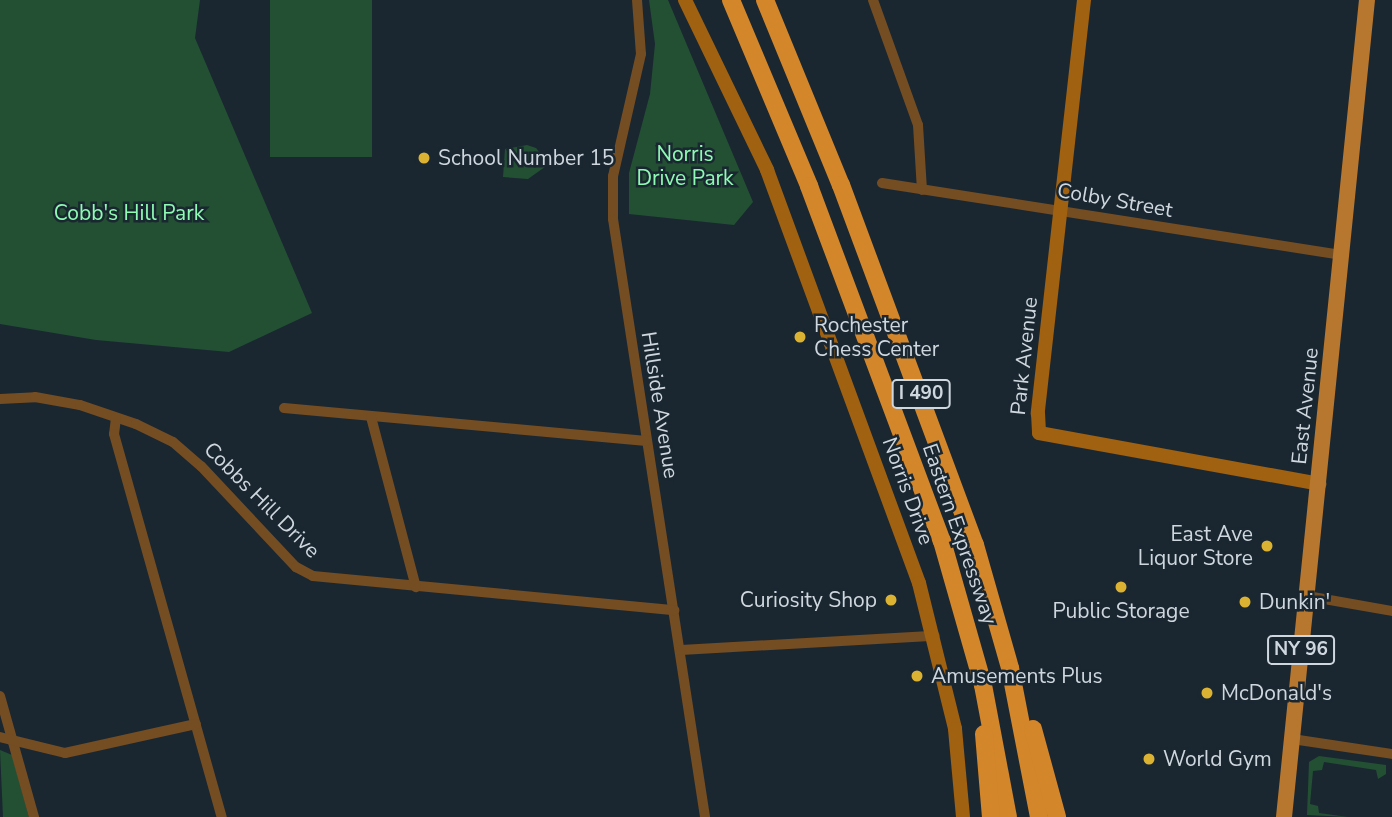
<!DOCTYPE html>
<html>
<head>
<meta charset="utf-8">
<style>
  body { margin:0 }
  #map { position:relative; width:1392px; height:817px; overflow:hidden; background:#1a2731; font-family:"Nunito Sans",sans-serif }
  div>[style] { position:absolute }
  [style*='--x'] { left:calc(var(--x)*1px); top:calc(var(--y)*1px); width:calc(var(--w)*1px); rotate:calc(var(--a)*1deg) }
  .green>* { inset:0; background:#235033; transform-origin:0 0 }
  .street>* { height:10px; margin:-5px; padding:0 5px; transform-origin:5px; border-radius:5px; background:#744d23 }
  .secondary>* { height:14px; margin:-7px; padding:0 7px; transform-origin:7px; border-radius:7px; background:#a06111 }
  .primary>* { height:16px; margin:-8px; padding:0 8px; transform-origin:8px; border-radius:8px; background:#b7772e }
  .highway>* { height:18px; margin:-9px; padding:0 9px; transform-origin:9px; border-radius:9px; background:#d3862a }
  .dots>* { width:19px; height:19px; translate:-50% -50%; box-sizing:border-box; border:4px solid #1a2731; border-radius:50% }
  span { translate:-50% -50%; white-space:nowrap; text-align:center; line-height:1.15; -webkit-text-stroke:5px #1a2731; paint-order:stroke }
  .shield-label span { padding:2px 5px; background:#1a2731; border:2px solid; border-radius:5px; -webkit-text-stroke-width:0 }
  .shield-label { font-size:19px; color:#cfd7de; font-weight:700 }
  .park-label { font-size:21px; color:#8efbb3 }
  .poi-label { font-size:21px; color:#cfd7de }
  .left { translate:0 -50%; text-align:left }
  .right { translate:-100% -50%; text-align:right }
  .street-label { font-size:21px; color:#cfd7de }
</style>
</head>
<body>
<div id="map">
  <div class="green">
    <div style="clip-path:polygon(0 0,200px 0,195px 38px,312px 313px,229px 352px,96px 340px,0 324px)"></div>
    <div style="left:270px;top:0;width:102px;height:157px"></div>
    <div style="clip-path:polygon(649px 0,668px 0,753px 202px,734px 225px,629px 214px,629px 173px,650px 94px,655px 44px)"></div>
    <div style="clip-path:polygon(527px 145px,536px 148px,549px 164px,528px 179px,503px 177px,505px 149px)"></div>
    <div style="clip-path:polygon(0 750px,12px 755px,29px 817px,3px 817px)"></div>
    <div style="clip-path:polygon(1319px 756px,1386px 765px,1386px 774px,1378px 779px,1376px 770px,1324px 762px,1322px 770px,1313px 771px,1310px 804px,1318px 806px,1319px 813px,1348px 817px,1307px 815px,1309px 762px)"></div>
  </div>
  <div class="street">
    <div style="--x:637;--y:0;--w:54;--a:85.8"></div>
    <div style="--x:641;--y:54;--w:125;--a:102.9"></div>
    <div style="--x:613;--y:176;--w:43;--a:90"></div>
    <div style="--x:613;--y:219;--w:605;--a:81.25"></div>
    <div style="--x:873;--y:0;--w:133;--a:70.2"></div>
    <div style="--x:918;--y:125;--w:65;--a:86.5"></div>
    <div style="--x:882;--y:183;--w:466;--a:8.9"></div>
    <div style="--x:0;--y:399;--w:35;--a:-3"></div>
    <div style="--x:35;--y:397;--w:46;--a:10.1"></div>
    <div style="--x:80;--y:405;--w:59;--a:18.7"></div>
    <div style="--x:136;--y:424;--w:41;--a:25.9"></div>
    <div style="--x:173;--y:442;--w:37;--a:41"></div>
    <div style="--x:201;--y:466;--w:139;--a:46.8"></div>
    <div style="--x:296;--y:567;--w:19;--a:28"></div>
    <div style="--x:313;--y:576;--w:363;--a:5.4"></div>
    <div style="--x:284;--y:408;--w:364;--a:5.2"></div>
    <div style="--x:371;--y:417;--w:176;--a:75.2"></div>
    <div style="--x:116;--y:418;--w:16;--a:97"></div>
    <div style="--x:114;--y:434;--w:398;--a:74.3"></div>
    <div style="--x:1307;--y:596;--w:86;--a:10"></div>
    <div style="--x:681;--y:650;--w:254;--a:-3.2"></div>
    <div style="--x:0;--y:696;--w:126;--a:74.3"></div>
    <div style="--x:0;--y:737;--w:67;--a:13.8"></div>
    <div style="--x:65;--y:753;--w:134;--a:-12.5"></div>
    <div style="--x:1292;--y:739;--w:101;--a:8.5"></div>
  </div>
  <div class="secondary">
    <div style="--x:685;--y:0;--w:189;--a:64.2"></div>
    <div style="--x:767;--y:170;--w:440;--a:69.8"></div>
    <div style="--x:919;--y:583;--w:150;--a:76.1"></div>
    <div style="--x:955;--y:729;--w:88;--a:84.8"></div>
    <div style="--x:1084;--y:0;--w:416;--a:96.4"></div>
    <div style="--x:1038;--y:413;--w:20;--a:87"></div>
    <div style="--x:1039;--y:433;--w:285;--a:10.3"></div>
  </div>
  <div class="primary">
    <div style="--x:1284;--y:817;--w:821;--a:-84.2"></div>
  </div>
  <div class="highway">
    <div style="--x:731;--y:0;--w:202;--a:67.2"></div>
    <div style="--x:809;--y:186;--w:379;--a:69.5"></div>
    <div style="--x:942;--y:541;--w:150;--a:74.1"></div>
    <div style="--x:983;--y:685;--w:134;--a:79.3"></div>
    <div style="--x:765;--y:0;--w:200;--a:67.7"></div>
    <div style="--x:841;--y:185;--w:384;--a:69.6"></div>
    <div style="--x:975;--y:545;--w:128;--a:74.1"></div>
    <div style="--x:1010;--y:668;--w:152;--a:79"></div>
    <div style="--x:1033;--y:729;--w:91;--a:74.7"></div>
    <div style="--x:984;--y:734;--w:83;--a:85.2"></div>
  </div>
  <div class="dots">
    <div style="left:424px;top:158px;background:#dcb233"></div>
    <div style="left:800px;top:337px;background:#dcb233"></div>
    <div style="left:1267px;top:546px;background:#dcb233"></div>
    <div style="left:1121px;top:587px;background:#dcb233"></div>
    <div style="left:891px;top:600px;background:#dcb233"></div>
    <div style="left:1245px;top:602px;background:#dcb233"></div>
    <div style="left:917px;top:676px;background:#dcb233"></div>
    <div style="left:1207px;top:693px;background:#dcb233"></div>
    <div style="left:1149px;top:759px;background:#dcb233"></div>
  </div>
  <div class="shield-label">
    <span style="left:921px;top:394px">I 490</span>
    <span style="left:1301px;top:650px">NY 96</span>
  </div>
  <div class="park-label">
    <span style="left:685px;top:166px">Norris<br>Drive Park</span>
    <span style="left:129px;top:213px">Cobb's Hill Park</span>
  </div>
  <div class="poi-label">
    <span class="left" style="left:438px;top:158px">School Number 15</span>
    <span class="left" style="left:814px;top:337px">Rochester<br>Chess Center</span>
    <span class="right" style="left:1253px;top:546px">East Ave<br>Liquor Store</span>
    <span class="right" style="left:877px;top:600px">Curiosity Shop</span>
    <span class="left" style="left:1259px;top:602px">Dunkin'</span>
    <span style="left:1121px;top:611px">Public Storage</span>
    <span class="left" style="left:931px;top:676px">Amusements Plus</span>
    <span class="left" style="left:1221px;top:693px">McDonald's</span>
    <span class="left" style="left:1163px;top:759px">World Gym</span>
  </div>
  <div class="street-label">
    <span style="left:1115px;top:200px;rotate:10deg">Colby Street</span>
    <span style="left:1024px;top:356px;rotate:-84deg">Park Avenue</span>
    <span style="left:660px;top:405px;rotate:81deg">Hillside Avenue</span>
    <span style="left:1305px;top:406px;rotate:-84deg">East Avenue</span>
    <span style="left:908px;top:491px;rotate:70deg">Norris Drive</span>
    <span style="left:262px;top:500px;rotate:45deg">Cobbs Hill Drive</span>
    <span style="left:960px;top:534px;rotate:71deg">Eastern Expressway</span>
  </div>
</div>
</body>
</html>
